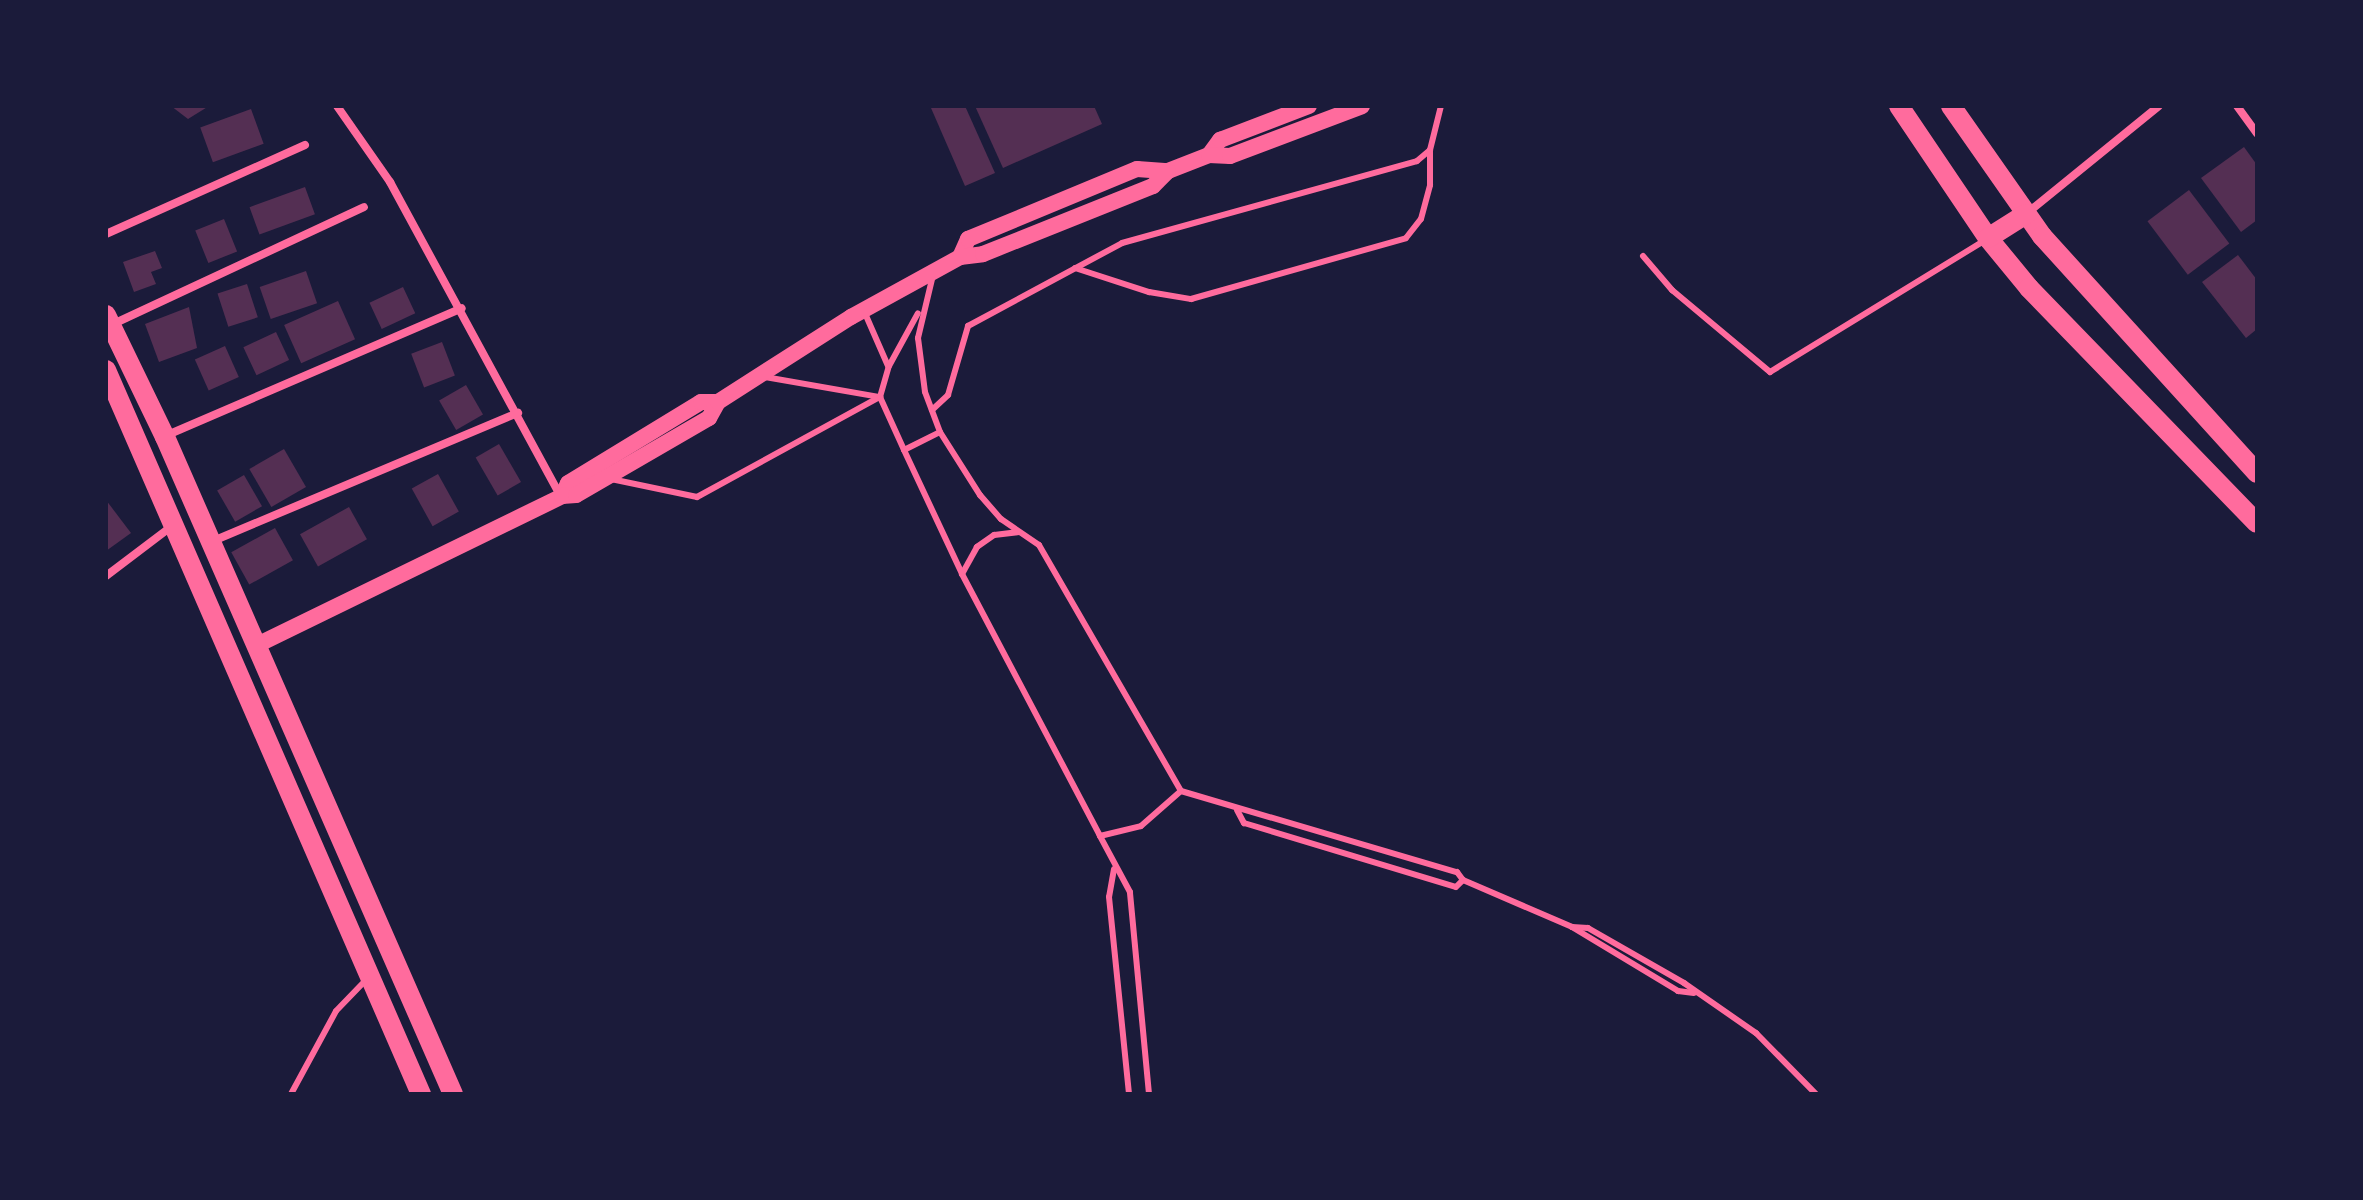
<!DOCTYPE html>
<html>
<head>
<meta charset="utf-8">
<style>
  body { margin:0 }
  #map { position:relative; width:2363px; height:1200px; overflow:hidden; background:#1b1b3a; font-family:Literata,serif }
  div>[style] { position:absolute }
  [style*='--x'] { left:calc(var(--x)*1px); top:calc(var(--y)*1px); width:calc(var(--w)*1px); rotate:calc(var(--a)*1deg) }
  .building>* { inset:0; background:#542f53; transform-origin:0 0 }
  .service>* { height:6px; margin:-3px; padding:0 3px; transform-origin:3px; border-radius:3px; background:#ff6b9d }
  .minor>* { height:8px; margin:-4px; padding:0 4px; transform-origin:4px; border-radius:4px; background:#ff6b9d }
  .secondary>* { height:16px; margin:-8px; padding:0 8px; transform-origin:8px; border-radius:8px; background:#ff6b9d }
  .primary>* { height:20px; margin:-10px; padding:0 10px; transform-origin:10px; border-radius:10px; background:#ff6b9d }
  span { translate:-50% -50%; white-space:nowrap; text-align:center; line-height:1.15; -webkit-text-stroke:6px #1b1b3a; paint-order:stroke }
  .frame { position:absolute; inset:0; border:108px solid #1b1b3a; pointer-events:none }
</style>
</head>
<body>
<div id="map">
  <div class="building">
    <div style="clip-path:polygon(171px 106px,209px 106px,188px 119px)"></div>
    <div style="clip-path:polygon(935px 106px,965px 106px,995px 173px,965px 186px,931px 108px)"></div>
    <div style="clip-path:polygon(975px 106px,1094px 106px,1102px 124px,1003px 168px)"></div>
    <div style="left:251px;top:109px;width:37px;height:54px;rotate:70deg"></div>
    <div style="clip-path:polygon(2244px 147px,2257px 165px,2257px 220px,2241px 232px,2201px 178px)"></div>
    <div style="left:305px;top:187px;width:29px;height:59px;rotate:70deg"></div>
    <div style="left:2189px;top:190px;width:67px;height:52px;rotate:53deg"></div>
    <div style="left:224px;top:219px;width:35px;height:31px;rotate:68deg"></div>
    <div style="clip-path:polygon(155px 251px,162px 268px,151px 272px,156px 284px,134px 292px,123px 262px)"></div>
    <div style="clip-path:polygon(2238px 255px,2257px 280px,2257px 329px,2246px 338px,2202px 282px)"></div>
    <div style="left:306px;top:271px;width:34px;height:49px;rotate:71deg"></div>
    <div style="left:247px;top:284px;width:35px;height:31px;rotate:72deg"></div>
    <div style="left:403px;top:287px;width:29px;height:37px;rotate:65deg"></div>
    <div style="left:338px;top:301px;width:42px;height:59px;rotate:66deg"></div>
    <div style="clip-path:polygon(189px 307px,197px 348px,159px 362px,145px 324px)"></div>
    <div style="left:276px;top:332px;width:31px;height:36px;rotate:65deg"></div>
    <div style="left:442px;top:342px;width:36px;height:33px;rotate:69deg"></div>
    <div style="left:225px;top:346px;width:34px;height:33px;rotate:66deg"></div>
    <div style="left:466px;top:385px;width:34px;height:31px;rotate:60deg"></div>
    <div style="left:499px;top:444px;width:44px;height:27px;rotate:60deg"></div>
    <div style="left:284px;top:449px;width:44px;height:40px;rotate:60deg"></div>
    <div style="left:438px;top:474px;width:43px;height:30px;rotate:61deg"></div>
    <div style="left:244px;top:475px;width:36px;height:31px;rotate:60deg"></div>
    <div style="clip-path:polygon(106px 500px,131px 533px,106px 551px)"></div>
    <div style="left:349px;top:507px;width:37px;height:56px;rotate:61deg"></div>
    <div style="left:275px;top:528px;width:37px;height:50px;rotate:61deg"></div>
  </div>
  <div class="service">
    <div style="--x:1643;--y:256;--w:45;--a:49.5"></div>
    <div style="--x:1672;--y:290;--w:128;--a:39.9"></div>
    <div style="--x:1770;--y:372;--w:251;--a:-31.5"></div>
    <div style="--x:1075;--y:268;--w:78;--a:18"></div>
    <div style="--x:1149;--y:292;--w:43;--a:9.5"></div>
    <div style="--x:1191;--y:299;--w:223;--a:-15.8"></div>
    <div style="--x:1406;--y:238;--w:24;--a:-52"></div>
    <div style="--x:1421;--y:219;--w:35;--a:-75"></div>
    <div style="--x:1430;--y:185;--w:35;--a:-90"></div>
    <div style="--x:933;--y:275;--w:65;--a:103.4"></div>
    <div style="--x:918;--y:338;--w:54;--a:82.6"></div>
    <div style="--x:925;--y:392;--w:43;--a:69.4"></div>
    <div style="--x:940;--y:432;--w:75;--a:57.6"></div>
    <div style="--x:980;--y:495;--w:32;--a:49"></div>
    <div style="--x:1001;--y:519;--w:46;--a:34.4"></div>
    <div style="--x:1039;--y:545;--w:284;--a:60"></div>
    <div style="--x:1181;--y:791;--w:288;--a:16.4"></div>
    <div style="--x:1457;--y:872;--w:10;--a:53"></div>
    <div style="--x:1463;--y:880;--w:119;--a:23.3"></div>
    <div style="--x:1572;--y:927;--w:16;--a:4"></div>
    <div style="--x:1588;--y:928;--w:111;--a:29.8"></div>
    <div style="--x:1684;--y:983;--w:88;--a:34.8"></div>
    <div style="--x:1756;--y:1033;--w:86;--a:45.5"></div>
    <div style="--x:864;--y:311;--w:60;--a:66.4"></div>
    <div style="--x:765;--y:377;--w:117;--a:9.9"></div>
    <div style="--x:880;--y:397;--w:58;--a:65.6"></div>
    <div style="--x:904;--y:450;--w:40;--a:-26.6"></div>
    <div style="--x:932;--y:410;--w:22;--a:-43"></div>
    <div style="--x:948;--y:395;--w:72;--a:-73.8"></div>
    <div style="--x:968;--y:326;--w:175;--a:-28.3"></div>
    <div style="--x:1122;--y:243;--w:306;--a:-15.5"></div>
    <div style="--x:1417;--y:161;--w:17;--a:-40"></div>
    <div style="--x:1430;--y:150;--w:45;--a:-76"></div>
    <div style="--x:904;--y:450;--w:137;--a:64.9"></div>
    <div style="--x:611;--y:479;--w:88;--a:11.8"></div>
    <div style="--x:697;--y:497;--w:209;--a:-28.7"></div>
    <div style="--x:880;--y:397;--w:32;--a:-74"></div>
    <div style="--x:889;--y:366;--w:60;--a:-61.3"></div>
    <div style="--x:1019;--y:532;--w:25;--a:173"></div>
    <div style="--x:994;--y:535;--w:21;--a:145"></div>
    <div style="--x:977;--y:547;--w:31;--a:119"></div>
    <div style="--x:962;--y:574;--w:296;--a:62.2"></div>
    <div style="--x:1237;--y:810;--w:15;--a:62"></div>
    <div style="--x:1244;--y:823;--w:221;--a:16.8"></div>
    <div style="--x:1456;--y:887;--w:10;--a:-45"></div>
    <div style="--x:1114;--y:869;--w:28;--a:100"></div>
    <div style="--x:1109;--y:897;--w:198;--a:84.2"></div>
    <div style="--x:1572;--y:927;--w:124;--a:31.1"></div>
    <div style="--x:1678;--y:991;--w:16;--a:7"></div>
    <div style="--x:291;--y:1094;--w:94;--a:-61.5"></div>
    <div style="--x:336;--y:1011;--w:42;--a:-46"></div>
    <div style="--x:1149;--y:1094;--w:203;--a:-95.4"></div>
    <div style="--x:1130;--y:892;--w:64;--a:-118.2"></div>
    <div style="--x:1100;--y:836;--w:42;--a:-13.7"></div>
    <div style="--x:1141;--y:826;--w:53;--a:-41.2"></div>
  </div>
  <div class="minor">
    <div style="--x:337;--y:106;--w:93;--a:55.1"></div>
    <div style="--x:390;--y:182;--w:358;--a:61.5"></div>
    <div style="--x:2237;--y:106;--w:34;--a:54"></div>
    <div style="--x:2026;--y:214;--w:171;--a:-39.1"></div>
    <div style="--x:106;--y:234;--w:218;--a:-24.1"></div>
    <div style="--x:111;--y:325;--w:279;--a:-25"></div>
    <div style="--x:165;--y:436;--w:323;--a:-23.3"></div>
    <div style="--x:213;--y:541;--w:331;--a:-22.8"></div>
    <div style="--x:106;--y:576;--w:83;--a:-37.1"></div>
  </div>
  <div class="secondary">
    <div style="--x:1209;--y:155;--w:19;--a:-54"></div>
    <div style="--x:1220;--y:140;--w:95;--a:-20.9"></div>
    <div style="--x:960;--y:257;--w:20;--a:-66"></div>
    <div style="--x:968;--y:239;--w:183;--a:-22.5"></div>
    <div style="--x:1137;--y:169;--w:31;--a:4"></div>
    <div style="--x:1168;--y:171;--w:44;--a:-21.3"></div>
    <div style="--x:1209;--y:155;--w:21;--a:3"></div>
    <div style="--x:1230;--y:156;--w:141;--a:-20.7"></div>
    <div style="--x:562;--y:496;--w:14;--a:-65"></div>
    <div style="--x:568;--y:483;--w:156;--a:-31.3"></div>
    <div style="--x:701;--y:402;--w:17;--a:0"></div>
    <div style="--x:257;--y:645;--w:339;--a:-26"></div>
    <div style="--x:562;--y:496;--w:14;--a:-4"></div>
    <div style="--x:576;--y:495;--w:154;--a:-30.1"></div>
    <div style="--x:709;--y:418;--w:18;--a:-61"></div>
    <div style="--x:718;--y:402;--w:158;--a:-32.6"></div>
    <div style="--x:851;--y:317;--w:124;--a:-28.8"></div>
    <div style="--x:960;--y:257;--w:23;--a:-7"></div>
    <div style="--x:983;--y:254;--w:183;--a:-21.8"></div>
    <div style="--x:1153;--y:186;--w:21;--a:-45"></div>
  </div>
  <div class="primary">
    <div style="--x:1899;--y:106;--w:159;--a:56"></div>
    <div style="--x:1988;--y:238;--w:65;--a:50.6"></div>
    <div style="--x:2029;--y:288;--w:327;--a:45.9"></div>
    <div style="--x:1951;--y:106;--w:159;--a:55"></div>
    <div style="--x:2042;--y:236;--w:320;--a:47.8"></div>
    <div style="--x:1988;--y:238;--w:45;--a:-32.3"></div>
    <div style="--x:106;--y:315;--w:136;--a:64.2"></div>
    <div style="--x:165;--y:437;--w:717;--a:66.33"></div>
    <div style="--x:106;--y:370;--w:790;--a:66.49"></div>
  </div>
  <div class="frame"></div>
</div>
</body>
</html>
